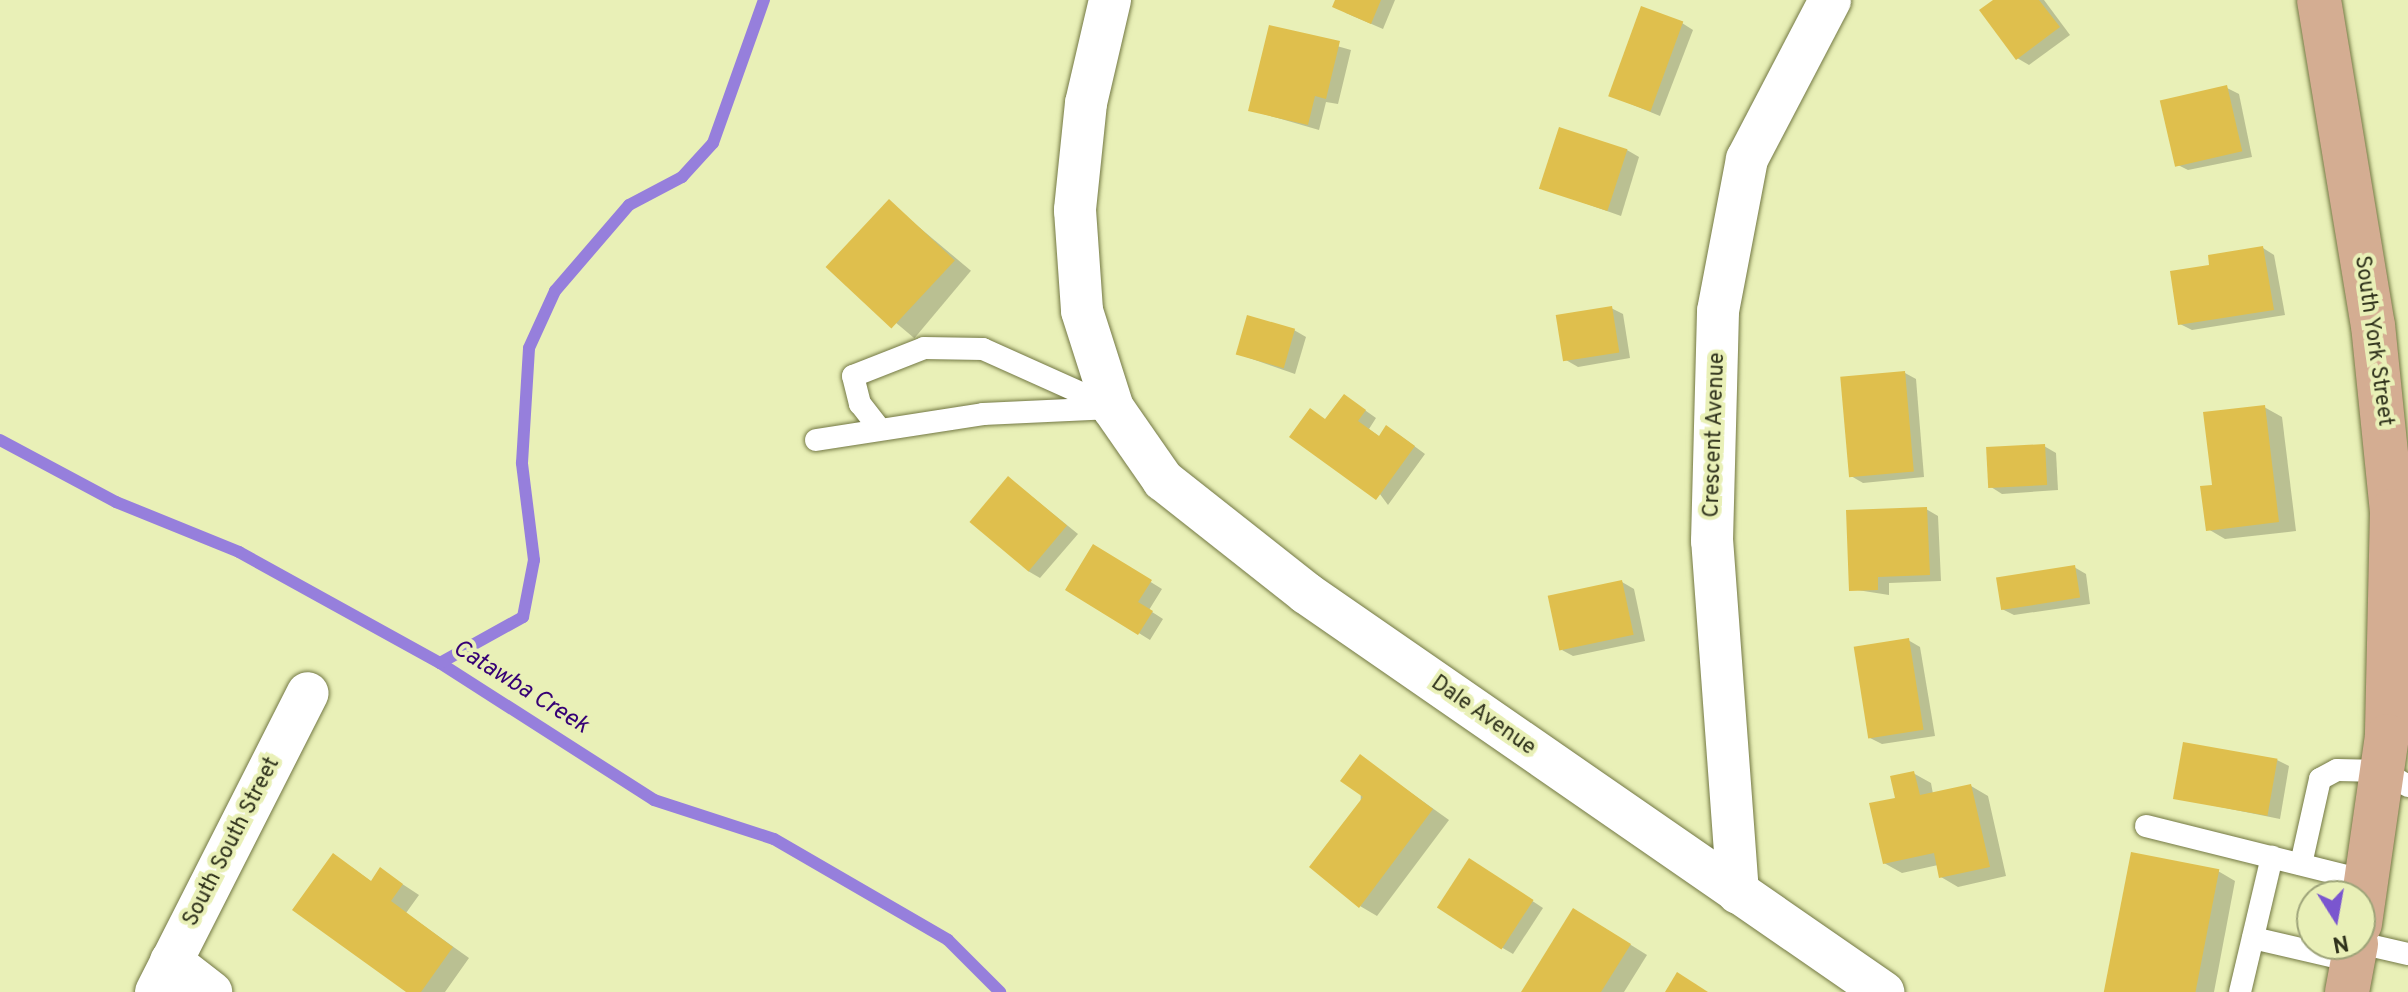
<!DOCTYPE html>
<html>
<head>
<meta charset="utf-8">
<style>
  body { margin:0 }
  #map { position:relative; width:2408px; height:992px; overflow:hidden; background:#e9f0b7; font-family:Overpass,sans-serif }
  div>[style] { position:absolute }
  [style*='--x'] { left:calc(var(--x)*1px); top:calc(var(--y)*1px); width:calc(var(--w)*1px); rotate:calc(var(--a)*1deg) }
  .shadow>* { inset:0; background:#0003; transform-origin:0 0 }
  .stream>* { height:12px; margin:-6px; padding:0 6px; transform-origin:6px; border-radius:6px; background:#967fdc }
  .building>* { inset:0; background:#dfbf4d; transform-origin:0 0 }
  .roads { filter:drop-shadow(0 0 2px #737844) drop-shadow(0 0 2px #737844) }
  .lane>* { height:22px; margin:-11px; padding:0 11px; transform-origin:11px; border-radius:11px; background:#fff }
  .street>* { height:42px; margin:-21px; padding:0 21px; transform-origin:21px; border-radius:21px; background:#fff }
  .primary>* { height:44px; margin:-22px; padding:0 22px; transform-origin:22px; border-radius:22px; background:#d4ad92 }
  span { translate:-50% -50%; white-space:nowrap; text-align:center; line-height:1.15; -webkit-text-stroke:8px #e9f0b7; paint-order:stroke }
  .street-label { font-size:22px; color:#2e311b }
  .water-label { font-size:24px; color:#360075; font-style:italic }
  .north { position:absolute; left:2296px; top:880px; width:80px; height:80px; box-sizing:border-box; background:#e9f0b7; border:2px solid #9ea479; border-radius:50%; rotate:169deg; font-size:22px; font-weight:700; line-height:32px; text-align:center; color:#2e311b }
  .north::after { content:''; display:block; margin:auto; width:28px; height:36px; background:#7a56cf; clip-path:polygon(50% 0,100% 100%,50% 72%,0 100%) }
</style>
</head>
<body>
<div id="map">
  <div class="shadow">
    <div style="clip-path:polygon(1337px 0,1395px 0,1383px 29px,1346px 13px)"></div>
    <div style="clip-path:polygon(1996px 0,2044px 0,2070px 35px,2029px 65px,2017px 58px)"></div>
    <div style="clip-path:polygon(1682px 23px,1693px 30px,1660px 116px,1609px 95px)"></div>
    <div style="clip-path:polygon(1270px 27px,1351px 50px,1338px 104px,1326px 102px,1319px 130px,1250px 110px)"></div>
    <div style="clip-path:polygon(2227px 88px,2239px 94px,2252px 157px,2188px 170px,2176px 164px)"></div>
    <div style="clip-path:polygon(1627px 150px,1639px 157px,1621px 216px,1542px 188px)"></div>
    <div style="left:889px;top:202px;width:107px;height:88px;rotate:40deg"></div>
    <div style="clip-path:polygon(2263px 248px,2274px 255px,2285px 315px,2192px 330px,2180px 324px,2212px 266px)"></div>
    <div style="clip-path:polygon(1611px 308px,1623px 314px,1630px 358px,1578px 367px,1566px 360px)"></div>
    <div style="clip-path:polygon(1294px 330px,1306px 337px,1295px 374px,1238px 354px)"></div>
    <div style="clip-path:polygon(1905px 373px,1916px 379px,1924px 477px,1863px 483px,1851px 476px)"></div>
    <div style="clip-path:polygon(1345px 396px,1376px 418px,1369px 429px,1380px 437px,1398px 434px,1425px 454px,1388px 505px,1326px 421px)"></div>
    <div style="clip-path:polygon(2264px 407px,2282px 417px,2296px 531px,2225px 539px,2208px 529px,2214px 487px)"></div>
    <div style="clip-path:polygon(2044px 446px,2056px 453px,2058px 490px,2002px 494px,1991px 487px)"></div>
    <div style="clip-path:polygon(1009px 478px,1078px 534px,1040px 578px,1028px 571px)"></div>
    <div style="clip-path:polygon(1926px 509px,1938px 516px,1941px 581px,1889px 583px,1889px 595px,1851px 589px)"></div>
    <div style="clip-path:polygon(1094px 547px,1162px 589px,1149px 610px,1163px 619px,1150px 640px,1068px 589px)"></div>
    <div style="clip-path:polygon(2074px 567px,2086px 574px,2090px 604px,2014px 615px,2002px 609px)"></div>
    <div style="clip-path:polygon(1622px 582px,1634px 589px,1645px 641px,1573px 656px,1562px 650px)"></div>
    <div style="clip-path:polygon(1908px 640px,1920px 647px,1935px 736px,1882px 744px,1870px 738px)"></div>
    <div style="clip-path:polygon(1361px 757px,1449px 820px,1377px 916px,1360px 906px)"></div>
    <div style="clip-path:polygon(2277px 760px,2289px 766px,2280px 819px,2176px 798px)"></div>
    <div style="clip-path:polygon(1913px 773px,1931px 783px,1933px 794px,1971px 786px,1988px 796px,2006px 876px,1958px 887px,1941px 877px,1938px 865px,1902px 873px,1884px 863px,1897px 799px)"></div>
    <div style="clip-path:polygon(350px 866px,372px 882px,381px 870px,419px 895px,406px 913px,469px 958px,445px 992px,410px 992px)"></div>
    <div style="clip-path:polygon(1481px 867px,1543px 908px,1513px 954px,1501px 947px)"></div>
    <div style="clip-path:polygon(2218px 871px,2235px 881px,2214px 992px,2105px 992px)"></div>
    <div style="clip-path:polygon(1591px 920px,1647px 955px,1624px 992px,1523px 992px)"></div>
  </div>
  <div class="stream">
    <div style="--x:0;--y:440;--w:132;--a:28.1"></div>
    <div style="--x:116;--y:502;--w:133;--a:22.1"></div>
    <div style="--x:239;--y:552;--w:230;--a:28.9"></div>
    <div style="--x:440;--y:663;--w:254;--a:32.6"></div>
    <div style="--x:654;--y:800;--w:126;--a:18"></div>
    <div style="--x:774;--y:839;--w:201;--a:30.1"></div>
    <div style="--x:948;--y:940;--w:74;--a:45"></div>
    <div style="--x:440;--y:663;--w:95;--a:-29"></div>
    <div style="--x:523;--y:617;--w:58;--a:-79.1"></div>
    <div style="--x:534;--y:560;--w:98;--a:-97.1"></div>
    <div style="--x:522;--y:463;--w:115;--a:-86.5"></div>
    <div style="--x:529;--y:348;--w:63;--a:-65.5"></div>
    <div style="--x:555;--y:291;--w:113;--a:-49.3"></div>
    <div style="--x:629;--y:205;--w:60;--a:-27.8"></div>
    <div style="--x:682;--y:177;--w:46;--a:-47.6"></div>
    <div style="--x:713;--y:143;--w:152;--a:-70.4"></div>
  </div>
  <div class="building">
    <div style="clip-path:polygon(1335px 0,1381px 0,1371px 24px,1332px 7px)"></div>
    <div style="clip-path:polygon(1993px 0,2039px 0,2060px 27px,2016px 60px,1979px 10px)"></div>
    <div style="left:1641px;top:6px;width:45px;height:96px;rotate:20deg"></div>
    <div style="clip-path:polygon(1269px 25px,1340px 41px,1326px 99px,1315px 96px,1308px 125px,1248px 111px)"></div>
    <div style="left:2227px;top:85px;width:68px;height:69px;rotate:77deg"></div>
    <div style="left:1559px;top:127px;width:72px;height:65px;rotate:18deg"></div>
    <div style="left:889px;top:199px;width:90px;height:93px;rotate:43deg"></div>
    <div style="clip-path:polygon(2263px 246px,2274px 310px,2178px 325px,2170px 271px,2209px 265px,2208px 255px)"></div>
    <div style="left:1612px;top:306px;width:47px;height:57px;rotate:81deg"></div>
    <div style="left:1247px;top:315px;width:50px;height:41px;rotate:16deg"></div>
    <div style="left:1905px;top:371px;width:101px;height:65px;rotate:85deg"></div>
    <div style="clip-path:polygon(1344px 394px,1366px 410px,1358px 421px,1379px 436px,1386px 425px,1415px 446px,1376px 500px,1289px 437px,1310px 408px,1325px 419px)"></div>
    <div style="clip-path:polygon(2265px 405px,2279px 522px,2206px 531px,2200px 486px,2212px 485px,2203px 412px)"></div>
    <div style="left:2045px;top:444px;width:41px;height:59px;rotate:87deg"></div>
    <div style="left:1008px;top:476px;width:77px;height:60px;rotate:40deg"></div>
    <div style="clip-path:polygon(1927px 507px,1930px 575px,1878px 577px,1878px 590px,1849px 591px,1846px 510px)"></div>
    <div style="clip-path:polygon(1093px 544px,1152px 580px,1138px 602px,1153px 611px,1138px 635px,1065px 590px)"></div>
    <div style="left:2075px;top:565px;width:33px;height:80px;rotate:81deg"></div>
    <div style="left:1622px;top:580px;width:56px;height:76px;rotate:78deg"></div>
    <div style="left:1909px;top:638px;width:93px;height:56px;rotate:81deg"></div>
    <div style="left:2183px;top:742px;width:96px;height:58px;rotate:10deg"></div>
    <div style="clip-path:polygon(1360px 754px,1433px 809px,1359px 908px,1309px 867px,1363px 797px,1340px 781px)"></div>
    <div style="clip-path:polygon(1914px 771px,1920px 795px,1971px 784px,1990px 867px,1939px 878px,1934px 853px,1883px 864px,1869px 803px,1895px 798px,1890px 776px)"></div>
    <div style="left:2131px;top:852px;width:90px;height:143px;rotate:11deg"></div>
    <div style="clip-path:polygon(333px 853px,371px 881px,380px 867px,403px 884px,391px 901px,453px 947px,421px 992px,406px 992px,292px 910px)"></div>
    <div style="left:1469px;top:858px;width:77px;height:59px;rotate:33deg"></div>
    <div style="clip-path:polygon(1573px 908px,1631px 944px,1601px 992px,1521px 992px)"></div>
    <div style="clip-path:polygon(1677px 972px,1708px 992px,1665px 992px)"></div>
  </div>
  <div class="roads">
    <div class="lane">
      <div style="--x:879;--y:428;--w:31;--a:-128"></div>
      <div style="--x:860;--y:404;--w:29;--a:-104"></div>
      <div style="--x:853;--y:376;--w:76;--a:-21.5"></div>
      <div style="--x:924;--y:348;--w:59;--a:1"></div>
      <div style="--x:983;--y:349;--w:141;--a:24.2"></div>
      <div style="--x:816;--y:440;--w:169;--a:-8.8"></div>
      <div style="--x:983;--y:414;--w:129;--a:-2.7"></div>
      <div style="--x:2146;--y:826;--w:228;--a:14"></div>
      <div style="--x:2301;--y:864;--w:87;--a:-77.4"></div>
      <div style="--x:2320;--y:779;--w:19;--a:-28"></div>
      <div style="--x:2337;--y:770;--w:46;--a:1.2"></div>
      <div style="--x:2383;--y:771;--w:29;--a:31"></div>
      <div style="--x:2253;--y:938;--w:103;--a:13"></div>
      <div style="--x:2360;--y:943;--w:49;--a:12.9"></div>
      <div style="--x:2240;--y:992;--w:139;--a:-76.7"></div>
    </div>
    <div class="street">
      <div style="--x:1110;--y:0;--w:106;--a:103.1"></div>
      <div style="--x:1086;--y:103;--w:108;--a:95.9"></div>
      <div style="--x:1075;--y:210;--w:101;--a:86"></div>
      <div style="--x:1082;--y:311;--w:102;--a:72.3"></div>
      <div style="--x:1113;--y:408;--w:88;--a:55.2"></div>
      <div style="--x:1163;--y:480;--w:182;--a:38.3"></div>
      <div style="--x:1306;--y:593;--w:702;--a:34.66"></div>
      <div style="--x:1738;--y:893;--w:353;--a:-94.2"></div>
      <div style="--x:1712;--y:541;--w:230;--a:-88.5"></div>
      <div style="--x:1718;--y:311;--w:155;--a:-79.2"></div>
      <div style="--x:1747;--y:159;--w:179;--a:-62.4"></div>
      <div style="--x:171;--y:961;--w:51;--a:37.8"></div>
      <div style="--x:156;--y:992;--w:335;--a:-63.1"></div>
    </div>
    <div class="primary">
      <div style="--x:2319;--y:0;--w:329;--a:80.6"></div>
      <div style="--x:2373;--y:325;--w:187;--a:84.2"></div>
      <div style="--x:2392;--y:511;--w:225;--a:91.3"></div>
      <div style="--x:2387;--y:736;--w:190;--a:98.2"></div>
      <div style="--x:2347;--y:992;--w:49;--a:-79.4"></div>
    </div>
  </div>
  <div class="street-label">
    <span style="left:2373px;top:341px;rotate:82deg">South York Street</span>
    <span style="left:1715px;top:435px;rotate:-88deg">Crescent Avenue</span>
    <span style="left:1483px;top:716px;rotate:35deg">Dale Avenue</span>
    <span style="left:232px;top:842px;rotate:-63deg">South South Street</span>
  </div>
  <div class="water-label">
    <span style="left:520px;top:688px;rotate:32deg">Catawba Creek</span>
  </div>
  <div class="north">N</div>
</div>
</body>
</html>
